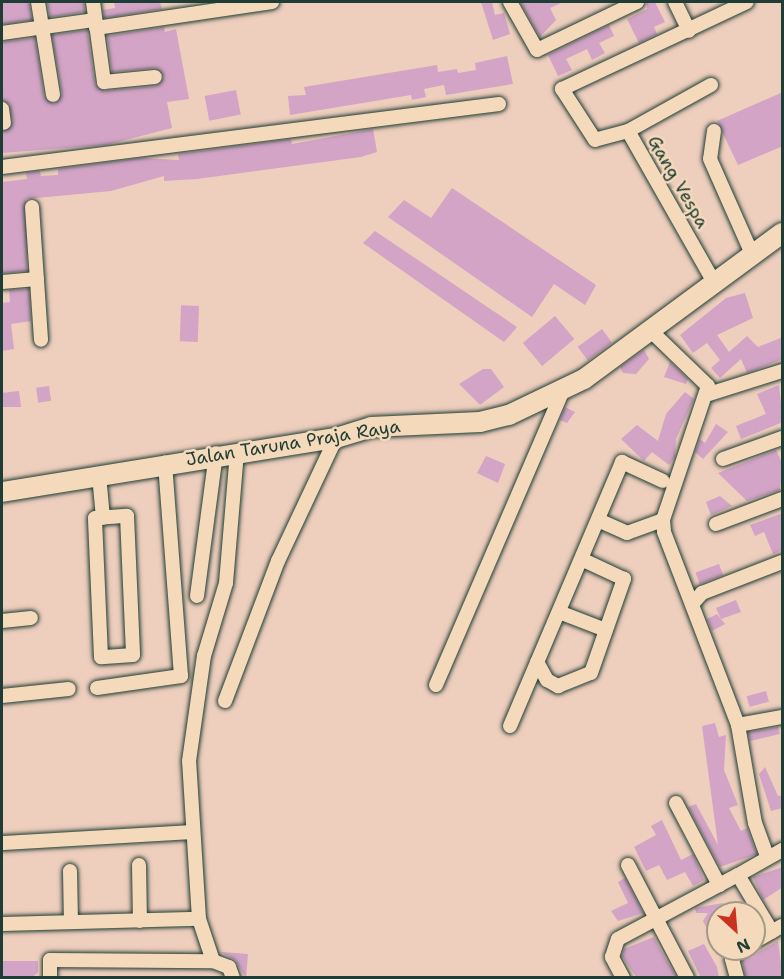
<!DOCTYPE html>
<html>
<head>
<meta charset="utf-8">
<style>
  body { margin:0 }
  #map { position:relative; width:784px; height:979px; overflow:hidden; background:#eecebd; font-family:"Shantell Sans",sans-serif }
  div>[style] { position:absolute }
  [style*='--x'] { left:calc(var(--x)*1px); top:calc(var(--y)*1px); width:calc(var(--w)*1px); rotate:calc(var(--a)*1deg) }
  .building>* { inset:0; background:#d3a4c5; transform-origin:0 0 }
  .roads { filter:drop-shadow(0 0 2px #1f3d34) drop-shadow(0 0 2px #1f3d34) }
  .street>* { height:14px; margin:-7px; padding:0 7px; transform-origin:7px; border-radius:7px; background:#f5d9bb }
  .secondary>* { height:20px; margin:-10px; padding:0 10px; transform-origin:10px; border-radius:10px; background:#f5d9bb }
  span { translate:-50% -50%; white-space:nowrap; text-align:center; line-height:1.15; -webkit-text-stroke:5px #f5d9bb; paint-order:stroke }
  .street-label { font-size:18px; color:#1f3d34 }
  .frame { position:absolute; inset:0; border:3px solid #1f3d34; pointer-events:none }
  .north { position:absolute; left:706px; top:901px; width:60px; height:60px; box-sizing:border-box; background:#f5d9bb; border:2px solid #9f9b85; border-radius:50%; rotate:154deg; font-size:16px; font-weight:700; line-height:24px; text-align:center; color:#1f3d34 }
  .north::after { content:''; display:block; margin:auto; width:21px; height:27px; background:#c8321e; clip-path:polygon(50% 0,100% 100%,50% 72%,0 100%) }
</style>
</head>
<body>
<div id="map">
  <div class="building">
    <div style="clip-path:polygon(2px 2px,29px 2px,32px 20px,2px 24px)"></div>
    <div style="clip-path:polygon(47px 2px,84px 2px,85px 12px,50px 17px)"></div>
    <div style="clip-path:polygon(114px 2px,160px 2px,162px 9px,104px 18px,103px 10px,115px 8px)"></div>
    <div style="clip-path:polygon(481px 2px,492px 2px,495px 15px,504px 13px,510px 34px,493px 40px)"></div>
    <div style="clip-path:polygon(520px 2px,563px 2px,550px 8px,556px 20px,540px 37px)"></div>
    <div style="clip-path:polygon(646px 2px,655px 2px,665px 22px,654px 27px,657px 34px,639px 43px,627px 19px,647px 9px)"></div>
    <div style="clip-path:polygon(609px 25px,614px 36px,599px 43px,605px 53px,592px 60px,587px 49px,566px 59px,572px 70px,558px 76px,548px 55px)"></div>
    <div style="clip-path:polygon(164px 27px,165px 32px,176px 29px,189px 99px,167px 102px,172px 128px,106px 145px,2px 153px,2px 132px,13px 122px,9px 104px,2px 100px,2px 42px,35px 38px,44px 96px,54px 104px,62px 94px,52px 35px,87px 30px,95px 84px,105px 91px,156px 86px,164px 77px,155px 68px,112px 72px,107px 36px)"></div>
    <div style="clip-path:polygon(507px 56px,513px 84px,446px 95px,444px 85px,424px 89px,426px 97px,412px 100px,411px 95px,290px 115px,288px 96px,306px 95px,304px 87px,437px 65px,438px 72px,457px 69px,458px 73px,476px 70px,475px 63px)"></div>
    <div style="left:236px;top:90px;width:25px;height:32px;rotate:79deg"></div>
    <div style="clip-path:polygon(783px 92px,783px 146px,738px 165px,717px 121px)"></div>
    <div style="clip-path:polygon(373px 129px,377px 152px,361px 157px,197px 179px,164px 181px,164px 176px,111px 191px,26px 199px,27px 271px,2px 273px,2px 182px,27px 179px,26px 173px,40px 171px,41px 176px,58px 175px,58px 169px,142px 158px,179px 160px,178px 154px,291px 139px,292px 144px)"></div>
    <div style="clip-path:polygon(452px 188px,596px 285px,585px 305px,554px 284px,532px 317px,388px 217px,404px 200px,431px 218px)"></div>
    <div style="clip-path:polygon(375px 231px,517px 327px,504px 342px,363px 243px)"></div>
    <div style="clip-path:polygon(29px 289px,31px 321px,11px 324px,14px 349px,2px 351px,2px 303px,10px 302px,9px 290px)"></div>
    <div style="clip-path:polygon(745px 293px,753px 318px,717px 335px,729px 352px,747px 336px,758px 347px,783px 337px,783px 359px,747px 373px,741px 359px,720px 378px,711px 368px,720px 360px,707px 343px,693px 353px,680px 335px,726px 298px)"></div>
    <div style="left:199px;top:306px;width:36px;height:18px;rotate:92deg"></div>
    <div style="left:555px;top:316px;width:30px;height:42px;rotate:50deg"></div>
    <div style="left:602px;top:329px;width:17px;height:30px;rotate:54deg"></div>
    <div style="clip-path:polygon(644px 350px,649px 359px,636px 374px,623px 373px,620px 367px)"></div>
    <div style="clip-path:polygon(670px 362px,688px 379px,686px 384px,664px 377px)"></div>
    <div style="clip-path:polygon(483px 369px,491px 369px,504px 387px,480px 405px,459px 384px)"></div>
    <div style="clip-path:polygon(779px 385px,783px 422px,741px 439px,736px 426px,766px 414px,757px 394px)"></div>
    <div style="left:49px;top:386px;width:15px;height:13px;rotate:82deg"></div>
    <div style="clip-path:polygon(19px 391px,21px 407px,2px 407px,2px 393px)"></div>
    <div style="clip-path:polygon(685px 392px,694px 399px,676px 439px,675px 457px,669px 465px,652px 452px,644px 461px,621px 439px,637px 425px,658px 441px,666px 414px)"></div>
    <div style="clip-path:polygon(565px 407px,575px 412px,567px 423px,560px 420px)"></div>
    <div style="clip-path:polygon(716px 424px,728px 432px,703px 459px,695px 452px,700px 439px,705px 443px)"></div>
    <div style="clip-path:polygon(776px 450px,783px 465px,780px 490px,747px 501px,718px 473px)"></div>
    <div style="clip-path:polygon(486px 456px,505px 464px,498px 483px,477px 473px)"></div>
    <div style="clip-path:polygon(720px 496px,732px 506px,711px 515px,706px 502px)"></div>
    <div style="clip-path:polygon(783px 513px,783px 550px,773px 554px,764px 532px,755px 536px,750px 525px)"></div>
    <div style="left:719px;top:564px;width:12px;height:25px;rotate:70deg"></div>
    <div style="clip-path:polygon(736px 600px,741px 612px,721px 619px,725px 624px,712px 631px,707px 619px,717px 614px,721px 619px,716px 608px)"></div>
    <div style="left:766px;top:691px;width:11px;height:20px;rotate:75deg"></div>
    <div style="clip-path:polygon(715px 723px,719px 737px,726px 735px,724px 770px,738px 805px,729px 808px,741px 831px,747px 828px,757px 854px,720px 867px,688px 807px,696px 804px,718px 845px,702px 726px)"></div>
    <div style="clip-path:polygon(778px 727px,780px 734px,750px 741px,748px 732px)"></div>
    <div style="clip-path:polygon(765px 767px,778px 796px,783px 795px,783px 808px,771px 811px,759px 774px)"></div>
    <div style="clip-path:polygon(662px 820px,681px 860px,693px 854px,704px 880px,693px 886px,685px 872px,667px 880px,659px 865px,646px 871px,634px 847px,656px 835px,651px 826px)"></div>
    <div style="clip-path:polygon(783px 867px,783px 887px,763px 900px,753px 877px)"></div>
    <div style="clip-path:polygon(625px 878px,643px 913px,618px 921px,611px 911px,628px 903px,618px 882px)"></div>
    <div style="clip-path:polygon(723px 903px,718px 941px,713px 941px,703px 921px,708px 913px,696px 913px,695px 908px)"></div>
    <div style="clip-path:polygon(654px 937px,659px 947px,677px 978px,637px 978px,622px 956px,624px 949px)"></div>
    <div style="clip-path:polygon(778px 941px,783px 978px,746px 978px,742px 961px)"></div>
    <div style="clip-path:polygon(704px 944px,717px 967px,719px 978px,701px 978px,688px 951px)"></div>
    <div style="clip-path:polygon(221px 952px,248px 954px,246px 978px,235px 960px)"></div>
    <div style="clip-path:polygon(2px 961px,38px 961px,38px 972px,32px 978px,2px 978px)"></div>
  </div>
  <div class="roads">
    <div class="street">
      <div style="--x:38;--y:2;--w:94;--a:80.8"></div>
      <div style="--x:93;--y:2;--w:81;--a:82.2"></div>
      <div style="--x:104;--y:82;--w:51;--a:-5.6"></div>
      <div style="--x:510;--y:2;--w:55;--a:60.6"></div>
      <div style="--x:537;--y:50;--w:111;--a:-25.6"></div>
      <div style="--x:675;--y:2;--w:32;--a:64"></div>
      <div style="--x:96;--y:28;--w:178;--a:-8.4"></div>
      <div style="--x:2;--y:33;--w:94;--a:-8"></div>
      <div style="--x:2;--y:109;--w:14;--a:82"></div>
      <div style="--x:628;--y:131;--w:95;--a:-29"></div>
      <div style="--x:714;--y:131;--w:28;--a:98"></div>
      <div style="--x:710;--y:159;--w:104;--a:66.1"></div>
      <div style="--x:2;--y:167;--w:501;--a:-7.22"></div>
      <div style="--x:32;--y:207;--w:133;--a:86.1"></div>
      <div style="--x:2;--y:282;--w:35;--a:-5"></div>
      <div style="--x:715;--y:284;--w:176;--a:-119.6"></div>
      <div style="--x:628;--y:131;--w:34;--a:165"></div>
      <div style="--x:595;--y:140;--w:61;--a:-122.9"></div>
      <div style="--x:562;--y:89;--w:204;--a:-25.2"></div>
      <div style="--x:651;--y:331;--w:79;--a:44"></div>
      <div style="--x:708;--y:386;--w:141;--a:108.6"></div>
      <div style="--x:663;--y:520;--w:12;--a:85"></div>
      <div style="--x:664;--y:532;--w:207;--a:69"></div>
      <div style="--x:738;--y:725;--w:99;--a:80.2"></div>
      <div style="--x:755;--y:823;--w:37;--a:70"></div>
      <div style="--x:709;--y:394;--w:77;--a:-17.5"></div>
      <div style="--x:723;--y:459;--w:63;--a:-19.6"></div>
      <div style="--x:99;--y:475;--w:43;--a:84.7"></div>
      <div style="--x:127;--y:516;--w:139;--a:87.5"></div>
      <div style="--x:133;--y:655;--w:32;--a:176"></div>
      <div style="--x:101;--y:657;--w:139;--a:-92.5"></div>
      <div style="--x:95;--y:518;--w:32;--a:-4"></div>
      <div style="--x:598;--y:520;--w:32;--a:24"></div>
      <div style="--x:627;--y:533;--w:38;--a:-20"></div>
      <div style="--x:716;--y:524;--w:71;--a:-20.7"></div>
      <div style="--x:197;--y:596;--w:144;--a:-82.4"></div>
      <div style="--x:695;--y:601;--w:11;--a:-49"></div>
      <div style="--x:702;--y:593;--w:86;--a:-21.2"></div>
      <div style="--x:559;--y:612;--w:50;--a:21"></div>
      <div style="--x:2;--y:621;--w:29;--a:-6"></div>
      <div style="--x:537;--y:662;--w:21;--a:61"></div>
      <div style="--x:547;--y:680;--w:13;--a:29"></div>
      <div style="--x:558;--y:686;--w:35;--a:-22"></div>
      <div style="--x:591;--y:673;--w:100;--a:-70.7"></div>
      <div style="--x:624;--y:579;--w:47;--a:-155.1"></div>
      <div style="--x:436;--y:685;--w:321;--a:-66.7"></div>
      <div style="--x:97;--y:688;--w:85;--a:-8.1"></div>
      <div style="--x:181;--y:676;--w:214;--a:-94.3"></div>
      <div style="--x:2;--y:696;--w:67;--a:-6"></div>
      <div style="--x:225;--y:701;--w:150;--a:-69.3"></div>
      <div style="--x:278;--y:561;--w:136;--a:-64.8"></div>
      <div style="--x:738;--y:725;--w:45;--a:-10.3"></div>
      <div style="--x:510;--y:726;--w:287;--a:-67"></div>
      <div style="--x:622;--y:462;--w:45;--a:24.9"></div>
      <div style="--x:676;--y:803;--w:93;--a:62.3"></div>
      <div style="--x:2;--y:843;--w:188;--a:-3.3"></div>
      <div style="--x:139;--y:865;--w:56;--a:89"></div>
      <div style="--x:628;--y:865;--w:127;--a:62.4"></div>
      <div style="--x:70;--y:871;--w:51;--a:88.9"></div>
      <div style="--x:738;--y:875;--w:51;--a:-29.6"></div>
      <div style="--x:2;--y:924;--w:197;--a:-1.5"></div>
      <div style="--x:754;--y:942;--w:32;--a:-30"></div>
      <div style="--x:213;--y:961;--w:44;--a:-108.4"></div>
      <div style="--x:199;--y:919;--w:158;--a:-93.6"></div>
      <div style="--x:189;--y:761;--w:106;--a:-81.9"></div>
      <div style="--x:204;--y:656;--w:76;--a:-73.2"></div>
      <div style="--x:226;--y:583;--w:131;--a:-85.2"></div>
      <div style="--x:50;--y:978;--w:18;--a:-90"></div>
      <div style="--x:50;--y:960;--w:163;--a:0.4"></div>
      <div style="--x:213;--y:961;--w:17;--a:21"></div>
      <div style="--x:229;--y:967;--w:12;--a:70"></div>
      <div style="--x:623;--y:978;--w:24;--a:-118"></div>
      <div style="--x:612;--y:957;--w:19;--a:-72"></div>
      <div style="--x:618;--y:939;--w:136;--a:-28.1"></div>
      <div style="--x:738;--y:875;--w:66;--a:59.2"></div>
      <div style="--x:737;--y:978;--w:20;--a:-105"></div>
      <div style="--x:732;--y:959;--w:13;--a:-48"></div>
    </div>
    <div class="secondary">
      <div style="--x:2;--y:492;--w:338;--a:-9.2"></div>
      <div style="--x:336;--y:438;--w:37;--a:-17"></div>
      <div style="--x:371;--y:427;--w:109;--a:-2.6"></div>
      <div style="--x:480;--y:422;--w:30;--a:-14"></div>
      <div style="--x:509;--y:415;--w:83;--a:-25.6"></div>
      <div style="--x:584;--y:379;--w:246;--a:-36.4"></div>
    </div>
  </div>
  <div class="street-label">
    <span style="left:678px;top:182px;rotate:60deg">Gang Vespa</span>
    <span style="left:293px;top:443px;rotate:-9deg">Jalan Taruna Praja Raya</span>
  </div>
  <div class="frame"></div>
  <div class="north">N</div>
</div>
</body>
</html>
